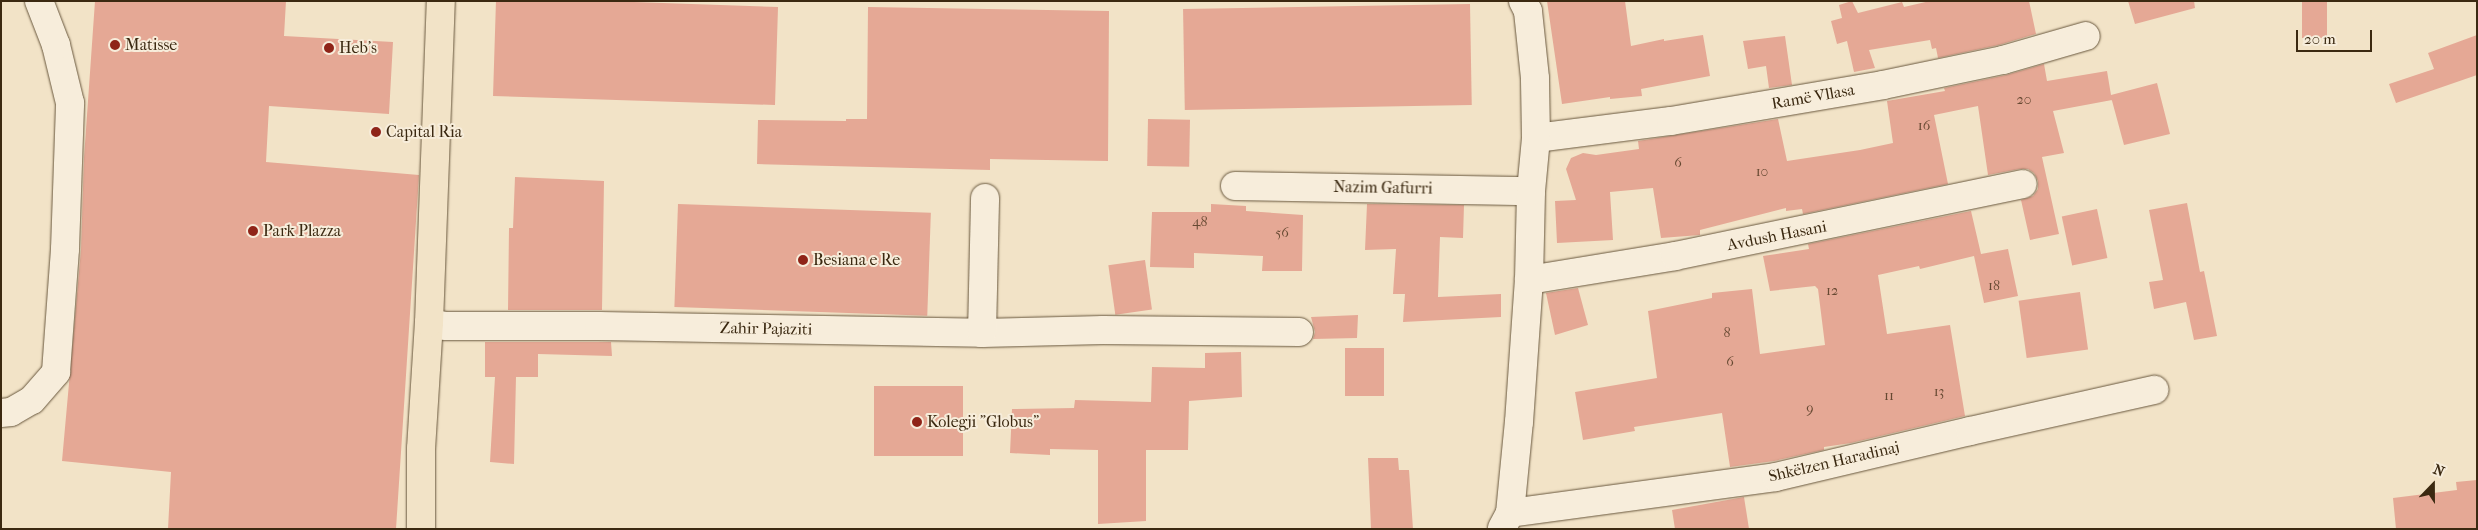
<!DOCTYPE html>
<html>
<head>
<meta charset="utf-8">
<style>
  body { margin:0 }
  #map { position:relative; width:2478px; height:530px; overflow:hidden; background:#f2e3c7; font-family:"IM FELL French Canon",serif }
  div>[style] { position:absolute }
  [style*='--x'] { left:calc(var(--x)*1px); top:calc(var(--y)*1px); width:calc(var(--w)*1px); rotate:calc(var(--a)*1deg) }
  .building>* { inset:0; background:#e5a895; transform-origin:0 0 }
  .roads { filter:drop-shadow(0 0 1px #69583e) drop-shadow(0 0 1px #69583e) }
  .minor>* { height:28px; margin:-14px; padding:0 14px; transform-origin:14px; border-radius:14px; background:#f7eddb }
  .major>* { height:28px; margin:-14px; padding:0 14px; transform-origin:14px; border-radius:14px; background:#f2e3c7 }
  .dots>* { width:14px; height:14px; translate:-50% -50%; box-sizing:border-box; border:2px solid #f7eddb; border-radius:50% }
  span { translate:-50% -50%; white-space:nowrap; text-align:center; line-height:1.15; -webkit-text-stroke:4px #f7eddb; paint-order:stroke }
  .number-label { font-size:14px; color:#664932 }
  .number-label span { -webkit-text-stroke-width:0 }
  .poi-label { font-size:16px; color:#3b2911 }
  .left { translate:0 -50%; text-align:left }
  .street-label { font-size:16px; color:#3b2911 }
  .frame { position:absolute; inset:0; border:2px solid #3b2911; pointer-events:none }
  .north { position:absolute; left:2408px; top:460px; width:50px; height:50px; -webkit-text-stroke:4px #f7eddb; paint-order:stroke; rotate:22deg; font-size:14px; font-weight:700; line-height:20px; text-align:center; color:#3b2911 }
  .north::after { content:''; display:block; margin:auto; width:18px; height:22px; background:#3b2911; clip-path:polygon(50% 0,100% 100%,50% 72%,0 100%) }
  .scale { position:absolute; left:2296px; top:30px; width:76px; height:22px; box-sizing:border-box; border:2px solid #3b2911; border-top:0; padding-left:6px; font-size:15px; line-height:18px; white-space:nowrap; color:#3b2911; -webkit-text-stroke:4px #f7eddb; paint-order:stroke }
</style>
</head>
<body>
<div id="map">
  <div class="building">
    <div style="clip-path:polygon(95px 1px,286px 1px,284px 36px,393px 42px,389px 114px,269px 106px,266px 162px,419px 175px,396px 529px,168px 529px,171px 472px,62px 461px,81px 250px,84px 158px)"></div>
    <div style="clip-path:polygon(496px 1px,605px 1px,778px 7px,775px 105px,493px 96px)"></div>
    <div style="clip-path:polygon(1547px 1px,1625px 1px,1631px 46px,1664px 39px,1664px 41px,1703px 35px,1710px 76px,1641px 89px,1642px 96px,1610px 99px,1610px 97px,1562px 104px)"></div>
    <div style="clip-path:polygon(1852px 1px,1858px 13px,1902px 2px,1904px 7px,1930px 1px,2029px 1px,2036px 34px,1999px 45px,1938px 58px,1936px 48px,1932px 49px,1930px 40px,1869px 50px,1875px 68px,1854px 72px,1847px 41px,1837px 44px,1831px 21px,1842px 18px,1839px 5px)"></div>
    <div style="clip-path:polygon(2128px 1px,2194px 1px,2195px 8px,2135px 24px)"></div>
    <div style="left:2302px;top:1px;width:25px;height:37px"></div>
    <div style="left:1470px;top:4px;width:101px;height:287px;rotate:89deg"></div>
    <div style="clip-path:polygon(868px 7px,1109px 11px,1108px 161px,990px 159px,990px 170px,757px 164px,758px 120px,846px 121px,846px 119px,867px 119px)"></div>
    <div style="clip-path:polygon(2477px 35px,2477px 75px,2396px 103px,2389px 84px,2434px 69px,2428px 53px)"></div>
    <div style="clip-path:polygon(1785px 36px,1792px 85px,1769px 88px,1766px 66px,1748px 69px,1743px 41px)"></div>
    <div style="clip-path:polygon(2044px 64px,2047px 81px,2107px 71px,2111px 95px,2157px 83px,2170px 134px,2124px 145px,2111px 97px,2112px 100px,2053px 111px,2064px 153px,2042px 157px,2059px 234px,2030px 240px,2021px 200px,2033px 196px,2038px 189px,2038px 181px,2034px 173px,2028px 169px,2020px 169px,1988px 175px,1978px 106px,1934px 115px,1948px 184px,1803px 214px,1802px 209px,1786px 211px,1786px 208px,1700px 230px,1700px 235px,1661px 238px,1653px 188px,1610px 192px,1613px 240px,1557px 243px,1555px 201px,1576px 200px,1566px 169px,1571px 158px,1583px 153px,1596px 155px,1639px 149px,1638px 141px,1778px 119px,1787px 161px,1860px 150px,1893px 143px,1887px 101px,1945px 91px,1944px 88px,2006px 75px)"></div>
    <div style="left:1148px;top:119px;width:42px;height:47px;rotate:1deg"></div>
    <div style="clip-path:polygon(515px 177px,604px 181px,602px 310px,508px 310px,509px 228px,513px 228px)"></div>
    <div style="clip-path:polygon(2187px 203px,2200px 272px,2204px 271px,2217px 336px,2194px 340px,2186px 302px,2154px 309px,2149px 282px,2163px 280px,2149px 210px)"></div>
    <div style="left:678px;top:204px;width:253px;height:103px;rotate:2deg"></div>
    <div style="clip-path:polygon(1211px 204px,1246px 206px,1246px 211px,1303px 215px,1302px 271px,1262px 271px,1263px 256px,1194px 253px,1194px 268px,1150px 267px,1152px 212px,1211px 212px)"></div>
    <div style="clip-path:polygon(1367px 204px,1464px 205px,1463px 238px,1440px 237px,1438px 297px,1501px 294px,1501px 317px,1403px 322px,1405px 294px,1393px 294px,1396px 249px,1365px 250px)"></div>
    <div style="left:2097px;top:209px;width:50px;height:36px;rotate:78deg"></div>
    <div style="clip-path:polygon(1971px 211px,1981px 254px,2008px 249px,2018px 296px,1984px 303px,1974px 256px,1920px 269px,1919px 266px,1878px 275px,1887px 334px,1950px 325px,1965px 416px,1851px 443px,1824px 447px,1824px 450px,1774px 461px,1730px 467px,1722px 413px,1634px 427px,1635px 431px,1583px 440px,1575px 392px,1657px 378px,1648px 311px,1712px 298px,1712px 293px,1752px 289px,1760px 354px,1825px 345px,1818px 289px,1815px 286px,1770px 291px,1763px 256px,1809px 249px,1808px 244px)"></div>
    <div style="left:1145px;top:260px;width:50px;height:37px;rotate:82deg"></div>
    <div style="clip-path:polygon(1578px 288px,1588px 325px,1555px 335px,1546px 293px)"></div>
    <div style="left:2080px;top:292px;width:58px;height:62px;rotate:82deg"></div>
    <div style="clip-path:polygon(1358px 315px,1357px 338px,1313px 339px,1315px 332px,1311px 317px)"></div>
    <div style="clip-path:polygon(485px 342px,611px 342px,612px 356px,538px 354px,538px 377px,516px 377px,514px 464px,490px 462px,495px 377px,485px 377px)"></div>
    <div style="left:1345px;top:348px;width:39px;height:48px"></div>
    <div style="clip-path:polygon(1241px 352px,1242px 397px,1189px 401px,1188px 450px,1146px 450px,1146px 521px,1098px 524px,1098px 450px,1050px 449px,1050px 455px,1010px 453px,1012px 409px,1074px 408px,1075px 400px,1151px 402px,1152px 367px,1205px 368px,1205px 353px)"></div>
    <div style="left:963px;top:386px;width:70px;height:89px;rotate:90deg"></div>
    <div style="clip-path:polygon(1368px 458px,1398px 458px,1399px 470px,1409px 470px,1413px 529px,1371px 529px)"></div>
    <div style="clip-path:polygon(2477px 480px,2477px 529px,2396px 529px,2393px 498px,2457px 490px,2456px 482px)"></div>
    <div style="clip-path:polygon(1744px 497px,1749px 529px,1675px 529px,1672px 510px)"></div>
  </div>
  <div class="roads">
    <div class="minor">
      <div style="--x:1536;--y:138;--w:136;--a:-7.2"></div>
      <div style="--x:1671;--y:121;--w:215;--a:-9.6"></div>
      <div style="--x:1883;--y:85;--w:123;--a:-11.8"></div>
      <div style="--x:2003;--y:60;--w:86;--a:-16.1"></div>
      <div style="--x:1235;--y:186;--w:296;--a:1"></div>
      <div style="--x:1529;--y:280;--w:148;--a:-9.3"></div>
      <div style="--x:1675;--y:256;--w:355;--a:-11.7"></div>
      <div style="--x:429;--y:323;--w:17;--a:10"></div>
      <div style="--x:446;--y:326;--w:153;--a:0"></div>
      <div style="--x:599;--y:326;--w:383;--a:1"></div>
      <div style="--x:982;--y:333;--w:121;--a:-1.4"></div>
      <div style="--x:1103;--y:330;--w:196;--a:0.6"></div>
      <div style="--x:982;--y:333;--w:135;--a:-88.7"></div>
      <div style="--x:1;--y:413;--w:10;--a:-6"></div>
      <div style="--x:11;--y:412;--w:24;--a:-30"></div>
      <div style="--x:32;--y:400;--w:37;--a:-49"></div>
      <div style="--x:56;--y:372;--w:123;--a:-85.8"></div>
      <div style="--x:65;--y:249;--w:146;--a:-88"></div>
      <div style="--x:70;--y:103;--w:60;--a:-103.6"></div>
      <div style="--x:56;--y:45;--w:47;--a:-111.1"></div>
      <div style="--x:1510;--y:513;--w:268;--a:-7.7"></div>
      <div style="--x:1776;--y:477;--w:199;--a:-13.3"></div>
      <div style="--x:1970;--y:431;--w:189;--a:-12.6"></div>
      <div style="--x:1502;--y:528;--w:17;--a:-62"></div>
      <div style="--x:1510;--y:513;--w:91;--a:-84.4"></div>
      <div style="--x:1519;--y:422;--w:142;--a:-86"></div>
      <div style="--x:1529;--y:280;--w:89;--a:-88.7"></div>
      <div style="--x:1531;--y:191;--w:53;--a:-84.6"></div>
      <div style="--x:1536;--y:138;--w:60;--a:-91"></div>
      <div style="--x:1535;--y:78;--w:67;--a:-96"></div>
      <div style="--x:1528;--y:11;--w:11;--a:-117"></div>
    </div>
    <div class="major">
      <div style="--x:421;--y:529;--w:80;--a:-90"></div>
      <div style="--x:421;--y:449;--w:126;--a:-86.4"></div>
      <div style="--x:429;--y:323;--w:322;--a:-87.9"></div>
    </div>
  </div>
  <div class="dots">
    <div style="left:115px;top:45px;background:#8f2418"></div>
    <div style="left:329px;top:48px;background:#8f2418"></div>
    <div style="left:376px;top:132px;background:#8f2418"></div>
    <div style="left:253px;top:231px;background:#8f2418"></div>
    <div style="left:803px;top:260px;background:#8f2418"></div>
    <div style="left:917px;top:422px;background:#8f2418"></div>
  </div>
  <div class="number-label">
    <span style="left:2024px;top:100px">20</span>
    <span style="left:1924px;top:126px">16</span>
    <span style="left:1678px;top:163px">6</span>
    <span style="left:1762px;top:172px">10</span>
    <span style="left:1200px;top:222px">48</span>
    <span style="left:1282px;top:233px">56</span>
    <span style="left:1994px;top:286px">18</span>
    <span style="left:1832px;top:291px">12</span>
    <span style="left:1727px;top:333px">8</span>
    <span style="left:1730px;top:362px">6</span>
    <span style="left:1939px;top:392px">13</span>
    <span style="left:1889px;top:396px">11</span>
    <span style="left:1810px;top:409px">9</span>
  </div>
  <div class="poi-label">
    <span class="left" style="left:125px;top:45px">Matisse</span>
    <span class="left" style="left:339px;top:48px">Heb's</span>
    <span class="left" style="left:386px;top:132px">Capital Ria</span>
    <span class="left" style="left:263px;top:231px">Park Plazza</span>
    <span class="left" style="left:813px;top:260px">Besiana e Re</span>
    <span class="left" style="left:927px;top:422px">Kolegji "Globus"</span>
  </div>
  <div class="street-label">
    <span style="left:1813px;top:97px;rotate:-10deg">Ramë Vllasa</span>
    <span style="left:1383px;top:188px;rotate:1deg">Nazim Gafurri</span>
    <span style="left:1777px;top:236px;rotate:-11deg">Avdush Hasani</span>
    <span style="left:766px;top:329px;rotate:1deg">Zahir Pajaziti</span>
    <span style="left:1834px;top:462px;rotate:-13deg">Shkëlzen Haradinaj</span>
  </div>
  <div class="frame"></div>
  <div class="north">N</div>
  <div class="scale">20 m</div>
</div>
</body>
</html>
